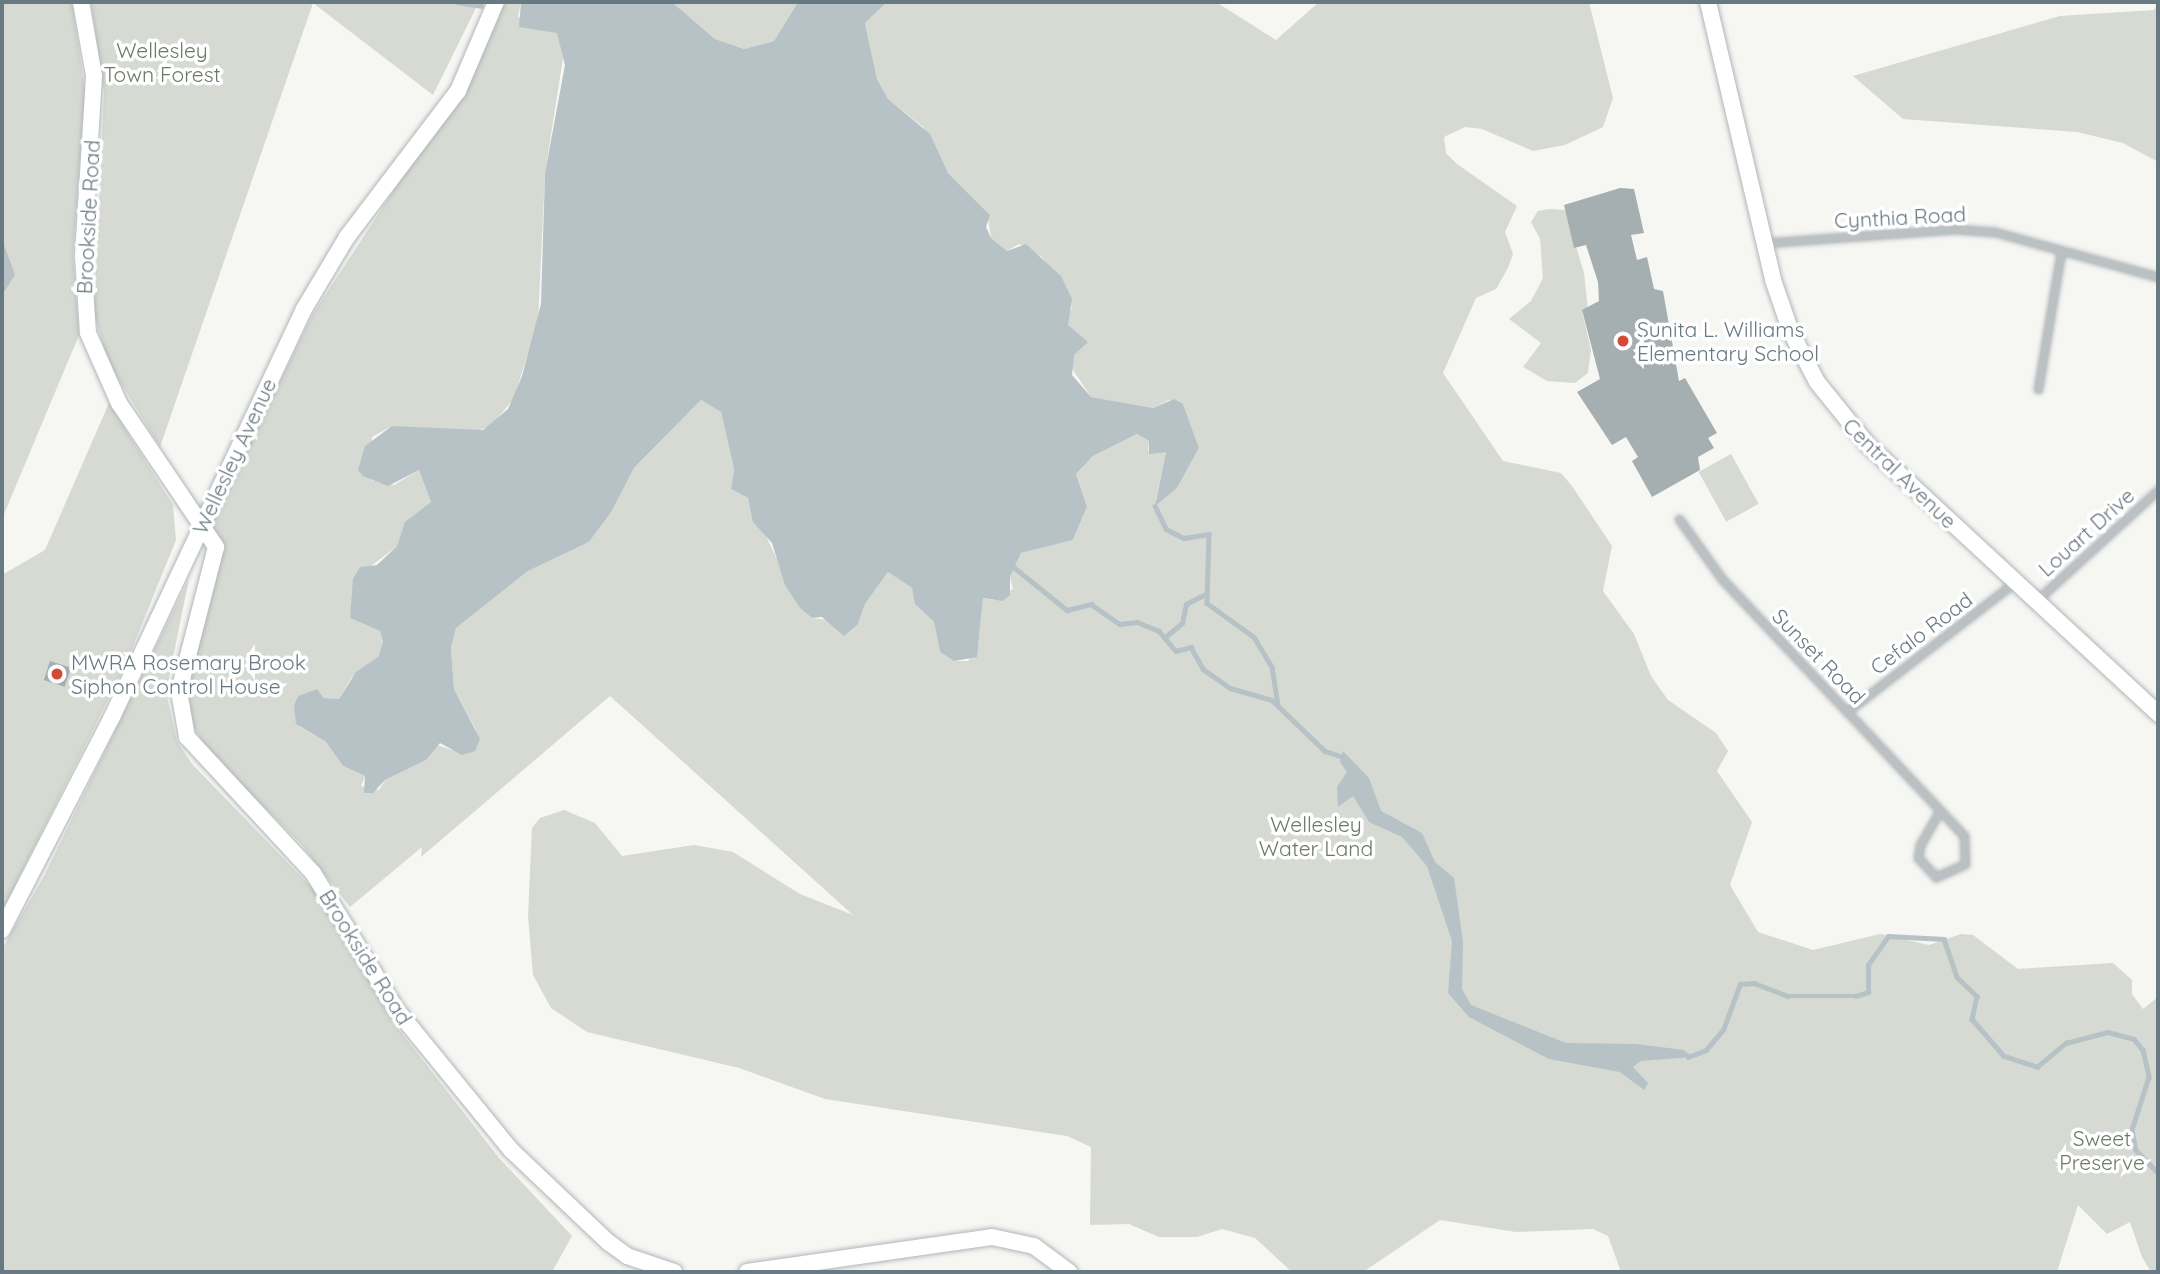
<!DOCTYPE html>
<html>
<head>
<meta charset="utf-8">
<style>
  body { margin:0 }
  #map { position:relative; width:2160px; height:1274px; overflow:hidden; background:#f6f6f3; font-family:Quicksand,sans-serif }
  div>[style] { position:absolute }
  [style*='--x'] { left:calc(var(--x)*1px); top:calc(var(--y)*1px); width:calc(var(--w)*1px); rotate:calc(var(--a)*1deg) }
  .green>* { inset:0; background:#d6dad2; transform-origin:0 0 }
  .water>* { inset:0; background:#b6c2c5 }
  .stream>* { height:4.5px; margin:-2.25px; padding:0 2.25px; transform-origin:2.25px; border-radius:2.25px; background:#b6c2c5 }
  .building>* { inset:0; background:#a5aeb1; transform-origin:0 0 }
  .roads { filter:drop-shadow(0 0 2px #b0b6b9) drop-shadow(0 0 2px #b0b6b9) }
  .street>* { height:7px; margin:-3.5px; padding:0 3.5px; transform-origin:3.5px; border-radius:3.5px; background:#bbc0c2 }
  .secondary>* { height:16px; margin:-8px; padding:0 8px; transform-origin:8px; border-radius:8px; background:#fff }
  .dots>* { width:19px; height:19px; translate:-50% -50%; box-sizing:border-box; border:4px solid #fff; border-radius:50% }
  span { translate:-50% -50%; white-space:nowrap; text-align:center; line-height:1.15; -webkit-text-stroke:7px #fff; paint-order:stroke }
  .park-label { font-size:21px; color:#6c7966 }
  .street-label { font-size:21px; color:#687981 }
  .poi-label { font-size:21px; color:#687981 }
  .left { translate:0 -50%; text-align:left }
  .frame { position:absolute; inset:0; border:4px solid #687981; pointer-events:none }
</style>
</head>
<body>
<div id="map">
  <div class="green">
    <div style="clip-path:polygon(2px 2px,72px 2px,85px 91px,73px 255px,79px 335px,2px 519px)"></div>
    <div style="clip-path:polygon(91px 2px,479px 2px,433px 95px,313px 3px,160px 447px,109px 364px,94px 314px,104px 92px)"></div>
    <div style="clip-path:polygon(498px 2px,521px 2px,518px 17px,557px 33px,564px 52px,545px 173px,538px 321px,514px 398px,492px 425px,473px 433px,392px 426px,372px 437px,371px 480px,394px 485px,419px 470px,431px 502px,406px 522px,397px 546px,354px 579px,350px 618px,380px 631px,383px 642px,378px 657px,351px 678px,339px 699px,324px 698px,317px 689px,298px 696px,294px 705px,300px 727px,326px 742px,343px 766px,365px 776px,361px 786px,379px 790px,385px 780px,426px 760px,437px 745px,452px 750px,476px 730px,454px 689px,451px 648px,456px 628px,528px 571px,589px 542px,612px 511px,634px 468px,701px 400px,721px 412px,734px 469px,731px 489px,748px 498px,800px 608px,812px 618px,858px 624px,865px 604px,888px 572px,912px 588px,918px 607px,934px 622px,940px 652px,954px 661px,968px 661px,978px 647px,983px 598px,994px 600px,1013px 589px,1010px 577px,1021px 553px,1073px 540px,1087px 505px,1076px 474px,1093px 456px,1137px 434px,1149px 441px,1148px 451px,1166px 452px,1156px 499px,1159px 502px,1177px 488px,1199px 448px,1183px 404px,1169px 400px,1153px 408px,1091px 397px,1071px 367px,1066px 321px,1072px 307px,1042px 257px,1019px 244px,1007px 251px,991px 238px,987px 212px,948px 173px,923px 127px,888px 99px,877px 79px,865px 23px,887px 2px,1216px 2px,1276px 40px,1319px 2px,1589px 2px,1613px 98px,1603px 127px,1565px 145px,1533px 151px,1482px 129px,1465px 127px,1444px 137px,1446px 153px,1457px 164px,1517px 206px,1505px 232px,1513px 254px,1508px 268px,1496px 289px,1476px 298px,1443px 373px,1503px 461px,1561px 473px,1572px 486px,1612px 546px,1603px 591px,1634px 634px,1651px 676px,1668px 700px,1716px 733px,1728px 751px,1717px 771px,1752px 822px,1730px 885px,1758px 932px,1813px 950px,1880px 934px,1929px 945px,1961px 934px,1973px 935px,2018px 969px,2113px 963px,2132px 980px,2132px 994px,2143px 1009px,2158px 997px,2158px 1272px,2151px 1272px,2142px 1257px,2130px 1222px,2107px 1234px,2078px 1205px,2057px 1272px,1621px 1272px,1608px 1236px,1593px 1229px,1516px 1232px,1440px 1220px,1363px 1272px,1292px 1272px,1255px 1238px,1222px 1229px,1197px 1237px,1159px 1237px,1129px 1224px,1090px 1225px,1091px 1147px,1067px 1136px,825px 1099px,739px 1068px,587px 1032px,551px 1008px,533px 975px,528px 916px,532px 828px,540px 818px,564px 810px,595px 823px,622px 856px,694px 845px,733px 852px,800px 894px,853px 915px,610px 696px,421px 857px,422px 847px,350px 907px,301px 844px,211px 754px,192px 725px,187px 690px,220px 548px,209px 527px,313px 314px,413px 161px)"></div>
    <div style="clip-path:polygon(672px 2px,798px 2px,774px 41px,744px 49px,715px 39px)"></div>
    <div style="clip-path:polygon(2158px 2px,2158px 162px,2123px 143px,2077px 132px,1903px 119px,1853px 76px,2060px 16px,2154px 10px)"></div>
    <div style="clip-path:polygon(1549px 209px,1565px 210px,1584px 273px,1588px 309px,1582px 311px,1591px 350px,1588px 373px,1575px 383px,1547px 381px,1523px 367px,1541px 343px,1509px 319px,1531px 301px,1543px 278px,1540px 239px,1531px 222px,1538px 211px)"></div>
    <div style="clip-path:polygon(109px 403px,173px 505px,176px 540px,125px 666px,2px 911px,2px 575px,45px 550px)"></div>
    <div style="left:1731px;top:454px;width:57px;height:37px;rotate:61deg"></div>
    <div style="clip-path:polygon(189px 579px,166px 692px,177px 741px,192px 764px,317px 893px,393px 1022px,499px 1158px,572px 1236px,552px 1272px,2px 1272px,2px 949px,44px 876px)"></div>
  </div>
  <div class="water">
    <div style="clip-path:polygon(521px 2px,672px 2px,715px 39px,744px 49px,774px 41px,798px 2px,887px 2px,865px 23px,877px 79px,888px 99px,930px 134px,948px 173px,990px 215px,986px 227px,991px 238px,1007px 251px,1026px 244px,1061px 276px,1072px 299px,1068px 325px,1088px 342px,1074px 355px,1072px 375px,1091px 397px,1153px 408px,1174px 399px,1183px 404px,1199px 448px,1177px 488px,1155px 506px,1166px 452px,1149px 454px,1149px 441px,1137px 434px,1093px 456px,1076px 474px,1087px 506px,1073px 540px,1021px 553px,1010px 577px,1010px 595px,1003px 601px,983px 598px,977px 657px,954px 661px,940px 652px,934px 622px,915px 604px,912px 588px,888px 572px,865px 604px,858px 624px,844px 636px,822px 617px,812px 618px,800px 608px,785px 585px,772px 543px,753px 522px,748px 498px,731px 489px,734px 469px,721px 412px,701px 400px,634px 468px,612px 511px,589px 542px,528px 571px,456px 628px,451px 648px,454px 689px,480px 739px,475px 751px,462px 755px,440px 743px,426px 760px,385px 780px,373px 793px,364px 793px,365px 776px,343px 766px,326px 742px,296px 724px,294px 705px,298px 696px,317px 689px,324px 698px,339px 699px,356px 672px,378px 657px,383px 642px,380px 631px,350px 618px,353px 579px,360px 567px,377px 565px,397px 546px,405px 522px,431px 502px,419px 470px,388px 486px,363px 476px,358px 470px,365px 446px,392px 426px,483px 430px,508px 409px,522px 376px,541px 304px,545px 173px,565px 65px,557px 33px,519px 27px)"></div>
    <div style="clip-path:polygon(2px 239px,15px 275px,2px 295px)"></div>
    <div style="clip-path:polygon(1343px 751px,1369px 778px,1381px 811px,1422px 833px,1435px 862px,1454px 878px,1463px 942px,1462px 989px,1471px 1005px,1566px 1043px,1636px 1044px,1684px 1050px,1692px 1057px,1641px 1061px,1633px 1067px,1648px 1083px,1644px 1090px,1620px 1072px,1549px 1059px,1469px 1017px,1448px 993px,1452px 941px,1427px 866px,1402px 837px,1369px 822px,1353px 796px,1338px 807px,1337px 787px,1347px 772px,1340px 762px)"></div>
  </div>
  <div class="stream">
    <div style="--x:457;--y:2;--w:24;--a:9"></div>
    <div style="--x:1155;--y:506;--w:25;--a:64"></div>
    <div style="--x:1166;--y:529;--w:20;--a:27"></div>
    <div style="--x:1184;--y:538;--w:25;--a:-9"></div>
    <div style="--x:1209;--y:534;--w:69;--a:91.7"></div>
    <div style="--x:1207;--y:603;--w:58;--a:35.9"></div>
    <div style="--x:1254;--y:637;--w:35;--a:59"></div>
    <div style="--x:1272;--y:667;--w:37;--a:81"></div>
    <div style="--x:1015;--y:568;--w:67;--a:38.9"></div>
    <div style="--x:1067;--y:610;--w:25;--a:-14"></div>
    <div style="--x:1091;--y:604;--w:35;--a:35"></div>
    <div style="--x:1120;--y:624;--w:17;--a:-7"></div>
    <div style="--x:1137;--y:622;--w:24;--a:22"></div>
    <div style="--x:1159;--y:631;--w:26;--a:50"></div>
    <div style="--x:1176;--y:651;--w:16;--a:-15"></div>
    <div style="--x:1191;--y:647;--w:25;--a:61"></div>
    <div style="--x:1203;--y:669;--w:33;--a:35"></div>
    <div style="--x:1230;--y:688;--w:44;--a:15.9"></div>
    <div style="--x:1272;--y:700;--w:74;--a:43.9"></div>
    <div style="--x:1325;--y:751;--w:19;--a:18"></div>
    <div style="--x:1165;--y:637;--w:22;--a:-39"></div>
    <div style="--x:1182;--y:623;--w:19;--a:-78"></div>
    <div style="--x:1186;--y:604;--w:20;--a:-27"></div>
    <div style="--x:1688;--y:1057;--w:19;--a:-21"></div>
    <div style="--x:1706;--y:1050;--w:26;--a:-50"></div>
    <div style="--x:1723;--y:1030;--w:49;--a:-69.7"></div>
    <div style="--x:1740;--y:984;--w:14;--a:-4"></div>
    <div style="--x:1754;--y:983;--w:36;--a:21"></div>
    <div style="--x:1788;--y:996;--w:68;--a:0"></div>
    <div style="--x:1856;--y:996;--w:13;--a:-18"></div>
    <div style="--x:1868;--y:992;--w:27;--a:-90"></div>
    <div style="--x:1868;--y:965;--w:35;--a:-55"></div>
    <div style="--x:1888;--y:936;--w:56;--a:3.1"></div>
    <div style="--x:1944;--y:939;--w:40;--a:71.1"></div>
    <div style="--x:1957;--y:977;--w:28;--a:44"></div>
    <div style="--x:1977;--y:996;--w:24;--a:102"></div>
    <div style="--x:1972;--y:1019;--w:49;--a:49.1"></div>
    <div style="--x:2004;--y:1056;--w:35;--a:18"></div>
    <div style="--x:2037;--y:1067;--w:38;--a:-40"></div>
    <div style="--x:2066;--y:1043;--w:43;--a:-14.7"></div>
    <div style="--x:2108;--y:1032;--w:27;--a:15"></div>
    <div style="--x:2134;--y:1039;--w:14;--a:51"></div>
    <div style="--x:2143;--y:1050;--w:28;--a:77"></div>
    <div style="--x:2149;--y:1077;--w:56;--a:107.8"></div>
    <div style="--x:2132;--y:1130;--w:20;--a:79"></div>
    <div style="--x:2136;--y:1150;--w:32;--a:46"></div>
  </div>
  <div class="building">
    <div style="clip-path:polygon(1620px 188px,1634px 189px,1644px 233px,1631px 235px,1637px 260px,1647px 257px,1654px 289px,1663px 291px,1679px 381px,1685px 378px,1717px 433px,1708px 438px,1714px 448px,1698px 457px,1700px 470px,1652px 497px,1632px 461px,1638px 457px,1626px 437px,1612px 445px,1577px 392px,1600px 379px,1582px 310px,1599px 301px,1598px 282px,1586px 245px,1574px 248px,1564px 205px)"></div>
    <div style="left:50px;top:661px;width:22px;height:20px;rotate:18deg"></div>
  </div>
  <div class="roads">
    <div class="street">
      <div style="--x:1764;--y:243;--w:192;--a:-4.2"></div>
      <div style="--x:1955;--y:229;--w:40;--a:4.3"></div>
      <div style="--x:1995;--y:232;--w:169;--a:15.4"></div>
      <div style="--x:2038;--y:389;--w:139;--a:-80.5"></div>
      <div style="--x:1679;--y:519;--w:74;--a:54.4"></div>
      <div style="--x:1722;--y:579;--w:353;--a:46.7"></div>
      <div style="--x:1964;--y:836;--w:28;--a:88"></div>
      <div style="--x:1965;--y:864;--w:32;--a:156"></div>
      <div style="--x:1936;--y:877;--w:26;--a:-133"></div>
      <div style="--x:1918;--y:858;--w:13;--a:-81"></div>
      <div style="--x:1920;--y:845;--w:38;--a:-60"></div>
      <div style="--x:2037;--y:600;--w:164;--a:-42.3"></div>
      <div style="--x:1848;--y:711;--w:211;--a:-37.7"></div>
    </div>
    <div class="secondary">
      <div style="--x:81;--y:2;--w:75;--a:80"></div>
      <div style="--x:94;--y:76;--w:180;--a:93.5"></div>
      <div style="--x:83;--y:256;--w:77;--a:86.3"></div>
      <div style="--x:88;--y:333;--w:77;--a:66.1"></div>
      <div style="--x:119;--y:403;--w:174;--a:56"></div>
      <div style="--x:216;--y:547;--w:149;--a:104.4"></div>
      <div style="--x:179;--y:691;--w:47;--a:80.1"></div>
      <div style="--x:187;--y:737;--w:185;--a:47.2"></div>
      <div style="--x:313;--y:873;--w:159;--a:58.6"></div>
      <div style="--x:396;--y:1009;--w:182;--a:50.8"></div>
      <div style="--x:511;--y:1150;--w:134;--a:43.5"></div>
      <div style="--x:608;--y:1242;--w:24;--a:36"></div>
      <div style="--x:627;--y:1256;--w:50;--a:18.8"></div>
      <div style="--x:1708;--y:2;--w:285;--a:76.8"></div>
      <div style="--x:1773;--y:280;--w:55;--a:70.9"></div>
      <div style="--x:1791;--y:332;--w:56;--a:62.5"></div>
      <div style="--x:1817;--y:382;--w:81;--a:51"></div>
      <div style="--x:1868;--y:445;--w:396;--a:42.8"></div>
      <div style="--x:2;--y:930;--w:240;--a:-62.7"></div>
      <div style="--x:112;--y:717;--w:451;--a:-64.8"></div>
      <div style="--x:304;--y:309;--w:84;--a:-59.2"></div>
      <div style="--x:347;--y:237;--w:183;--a:-52.8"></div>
      <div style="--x:458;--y:91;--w:97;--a:-66.9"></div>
      <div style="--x:747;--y:1272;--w:247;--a:-8.1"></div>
      <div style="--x:992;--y:1237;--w:43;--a:12.1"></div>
      <div style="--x:1034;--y:1246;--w:44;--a:36.6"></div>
    </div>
  </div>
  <div class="dots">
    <div style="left:1623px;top:341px;background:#d44a35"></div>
    <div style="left:57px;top:674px;background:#d44a35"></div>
  </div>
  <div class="park-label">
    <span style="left:162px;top:62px">Wellesley<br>Town Forest</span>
    <span style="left:1316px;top:836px">Wellesley<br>Water Land</span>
    <span style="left:2102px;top:1150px">Sweet<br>Preserve</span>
  </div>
  <div class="street-label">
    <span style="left:88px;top:217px;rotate:-87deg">Brookside Road</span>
    <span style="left:1900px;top:217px;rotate:-3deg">Cynthia Road</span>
    <span style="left:234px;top:456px;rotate:-65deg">Wellesley Avenue</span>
    <span style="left:1900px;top:473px;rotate:44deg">Central Avenue</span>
    <span style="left:2086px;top:532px;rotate:-42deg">Louart Drive</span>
    <span style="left:1921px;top:633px;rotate:-37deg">Cefalo Road</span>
    <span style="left:1819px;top:656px;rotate:46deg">Sunset Road</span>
    <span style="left:366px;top:957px;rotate:58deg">Brookside Road</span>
  </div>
  <div class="poi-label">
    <span class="left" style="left:1637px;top:341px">Sunita L. Williams<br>Elementary School</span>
    <span class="left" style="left:71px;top:674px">MWRA Rosemary Brook<br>Siphon Control House</span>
  </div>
  <div class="frame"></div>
</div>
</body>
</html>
